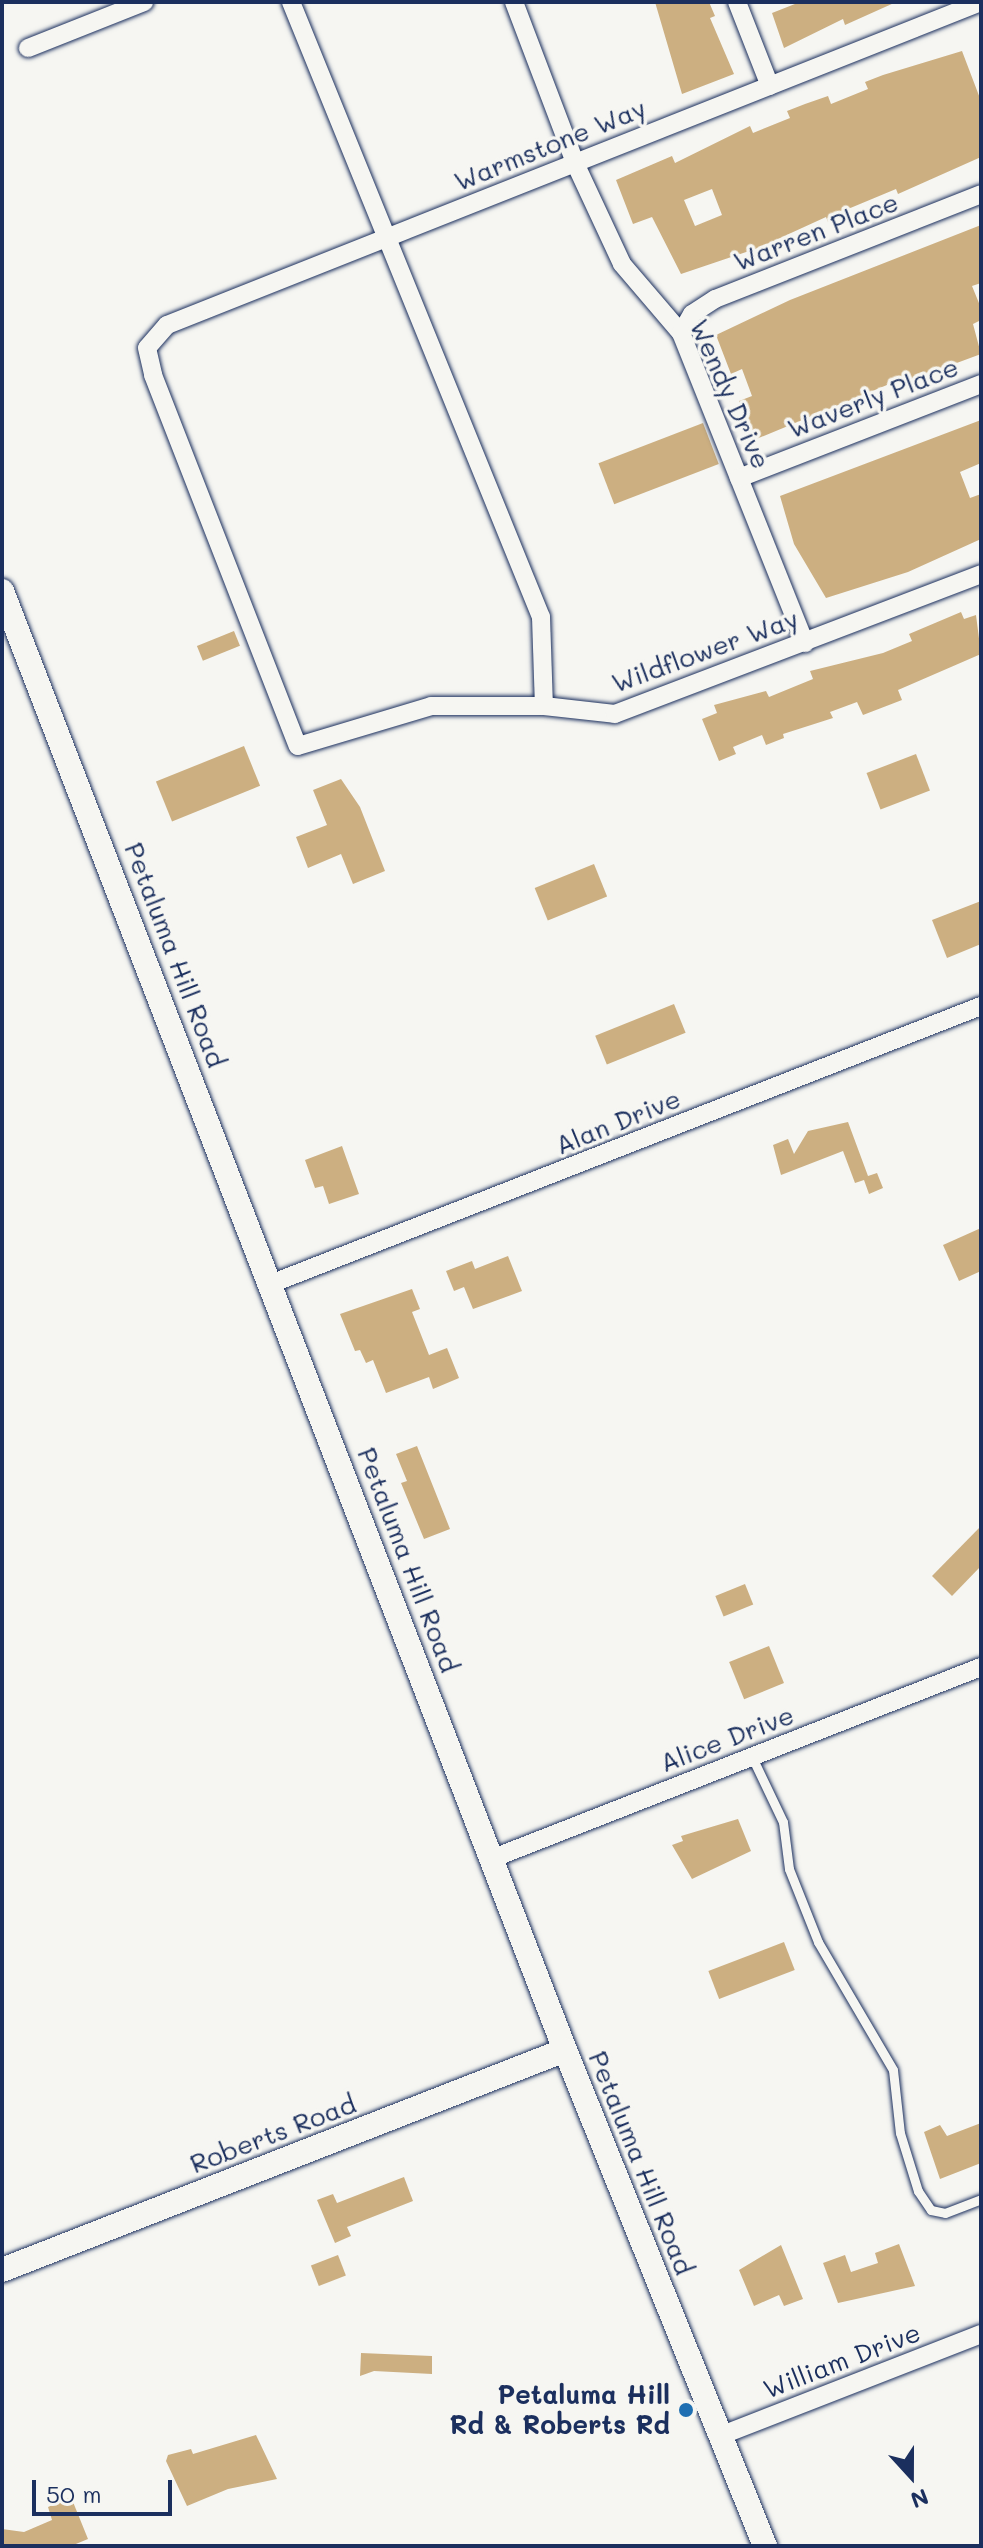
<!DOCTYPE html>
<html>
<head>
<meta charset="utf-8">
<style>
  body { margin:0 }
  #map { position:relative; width:983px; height:2548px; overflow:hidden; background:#f6f6f2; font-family:Mali,sans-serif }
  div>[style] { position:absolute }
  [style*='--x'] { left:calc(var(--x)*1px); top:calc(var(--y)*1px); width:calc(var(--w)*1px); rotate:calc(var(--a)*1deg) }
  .building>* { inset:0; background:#ccaf81; transform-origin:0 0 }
  .roads { filter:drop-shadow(0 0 2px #1b2f5e) drop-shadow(0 0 2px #1b2f5e) }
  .lane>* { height:9px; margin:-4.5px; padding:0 4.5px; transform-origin:4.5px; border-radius:4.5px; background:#f6f6f2 }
  .street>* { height:18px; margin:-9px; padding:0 9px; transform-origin:9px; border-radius:9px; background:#f6f6f2 }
  .secondary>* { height:24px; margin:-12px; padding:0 12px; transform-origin:12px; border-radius:12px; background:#f6f6f2 }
  .dots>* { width:22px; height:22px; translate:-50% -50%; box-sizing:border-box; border:4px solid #f6f6f2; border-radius:50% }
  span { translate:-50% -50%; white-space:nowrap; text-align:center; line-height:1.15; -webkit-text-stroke:7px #f6f6f2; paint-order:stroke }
  .street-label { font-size:26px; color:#1b2f5e }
  .poi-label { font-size:26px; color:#1b2f5e; font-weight:700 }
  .right { translate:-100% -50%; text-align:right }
  .frame { position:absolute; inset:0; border:4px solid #1b2f5e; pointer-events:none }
  .north { position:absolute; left:871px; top:2436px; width:80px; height:80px; -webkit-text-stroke:6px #f6f6f2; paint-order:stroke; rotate:159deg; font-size:22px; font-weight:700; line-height:32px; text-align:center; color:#1b2f5e }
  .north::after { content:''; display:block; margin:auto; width:28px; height:36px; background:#1b2f5e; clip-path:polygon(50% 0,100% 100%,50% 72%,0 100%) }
  .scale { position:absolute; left:32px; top:2480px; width:140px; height:36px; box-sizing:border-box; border:4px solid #1b2f5e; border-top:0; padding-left:10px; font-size:24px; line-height:28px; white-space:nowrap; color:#1b2f5e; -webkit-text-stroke:6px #f6f6f2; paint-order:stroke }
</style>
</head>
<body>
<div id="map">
  <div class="building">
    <div style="clip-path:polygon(655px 2px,709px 2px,715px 16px,710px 18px,734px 74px,682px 94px)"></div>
    <div style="clip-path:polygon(800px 2px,894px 2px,894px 3px,845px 25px,843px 19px,784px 48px,772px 13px)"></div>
    <div style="clip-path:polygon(evenodd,962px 51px,981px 101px,981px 157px,898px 194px,896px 189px,848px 209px,850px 214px,828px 222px,826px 217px,758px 248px,681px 274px,652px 217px,633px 224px,616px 180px,672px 156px,675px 163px,750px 126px,753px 133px,790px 118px,787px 111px,805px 104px,828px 96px,831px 104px,868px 89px,865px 82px,883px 75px,962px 51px,712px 189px,722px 215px,695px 226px,684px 200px,712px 189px)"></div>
    <div style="clip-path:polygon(981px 225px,981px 283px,972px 286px,981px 308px,981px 320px,973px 324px,981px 354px,900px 384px,899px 380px,754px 440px,739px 401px,752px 396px,742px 369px,731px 374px,716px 335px,790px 300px)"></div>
    <div style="clip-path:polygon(981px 420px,981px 463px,960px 472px,970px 498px,981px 494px,981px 539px,908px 572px,826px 598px,794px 544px,780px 496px)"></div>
    <div style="left:703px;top:423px;width:44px;height:112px;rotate:69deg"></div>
    <div style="clip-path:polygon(961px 612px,964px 619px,976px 615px,981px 654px,898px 690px,902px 700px,863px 715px,857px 702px,830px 712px,833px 718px,783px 734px,784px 738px,766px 745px,762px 735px,733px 747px,736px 754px,719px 761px,702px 719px,717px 713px,714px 705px,766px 691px,769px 697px,813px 679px,810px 671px,883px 653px,912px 641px,909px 634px)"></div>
    <div style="left:234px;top:631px;width:16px;height:40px;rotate:68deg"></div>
    <div style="left:244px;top:746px;width:43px;height:95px;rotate:68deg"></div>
    <div style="left:916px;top:754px;width:39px;height:53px;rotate:69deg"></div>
    <div style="clip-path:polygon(341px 779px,360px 807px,385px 871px,353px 884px,341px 854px,308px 868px,296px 837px,327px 825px,313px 790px)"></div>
    <div style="left:594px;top:864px;width:35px;height:64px;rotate:68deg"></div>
    <div style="clip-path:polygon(981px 901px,981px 944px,947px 958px,932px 920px)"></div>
    <div style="left:674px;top:1004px;width:31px;height:85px;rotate:68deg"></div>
    <div style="clip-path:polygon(848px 1122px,868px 1176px,877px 1173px,883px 1188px,869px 1194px,864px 1180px,855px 1183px,843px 1151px,781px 1175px,773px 1145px,788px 1139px,794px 1154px,808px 1131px)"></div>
    <div style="clip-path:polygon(342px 1146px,359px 1194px,329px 1204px,323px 1186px,315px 1188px,305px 1160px)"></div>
    <div style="clip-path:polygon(981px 1228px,981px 1271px,959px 1281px,943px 1245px)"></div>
    <div style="clip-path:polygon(508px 1256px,522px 1291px,473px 1309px,464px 1287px,454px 1291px,446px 1271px,472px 1261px,475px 1269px)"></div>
    <div style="clip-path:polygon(412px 1289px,420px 1309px,412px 1312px,429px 1355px,447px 1348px,459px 1378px,433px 1389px,429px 1377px,386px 1393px,373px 1360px,366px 1363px,360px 1350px,355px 1351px,340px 1314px)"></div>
    <div style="clip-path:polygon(417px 1446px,450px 1529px,424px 1539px,401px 1483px,407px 1481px,396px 1454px)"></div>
    <div style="clip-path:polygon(981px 1526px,981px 1566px,952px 1596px,932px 1576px)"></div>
    <div style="left:745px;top:1584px;width:22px;height:32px;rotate:68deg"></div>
    <div style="left:769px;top:1646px;width:40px;height:43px;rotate:68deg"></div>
    <div style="clip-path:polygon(738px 1819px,751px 1851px,692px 1879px,672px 1845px,683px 1841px,681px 1836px)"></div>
    <div style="left:784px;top:1942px;width:30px;height:81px;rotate:69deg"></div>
    <div style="clip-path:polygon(981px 2123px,981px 2163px,940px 2179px,924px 2132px,940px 2125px,947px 2136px)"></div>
    <div style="clip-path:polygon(404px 2177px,413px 2201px,347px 2227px,351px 2236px,335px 2243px,317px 2200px,333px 2194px,337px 2203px)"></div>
    <div style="clip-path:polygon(899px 2244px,915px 2286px,838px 2303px,823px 2263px,845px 2255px,851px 2272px,878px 2263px,875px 2253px)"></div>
    <div style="clip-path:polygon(781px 2245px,803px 2299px,784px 2306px,779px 2295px,754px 2306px,739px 2270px)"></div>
    <div style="left:338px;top:2255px;width:22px;height:29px;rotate:69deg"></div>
    <div style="clip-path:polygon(361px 2353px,432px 2356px,432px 2374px,374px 2371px,360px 2376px)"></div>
    <div style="clip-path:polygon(256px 2435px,277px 2479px,228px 2489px,187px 2506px,166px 2461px,168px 2455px,191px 2449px,193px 2454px)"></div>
    <div style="clip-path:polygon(71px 2497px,88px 2539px,71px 2546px,2px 2546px,2px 2529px,24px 2532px,52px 2520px,48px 2507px)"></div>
  </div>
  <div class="roads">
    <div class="lane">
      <div style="--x:752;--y:1757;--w:72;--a:64.5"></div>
      <div style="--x:783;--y:1822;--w:47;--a:82.7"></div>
      <div style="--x:789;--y:1869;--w:79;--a:68.3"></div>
      <div style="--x:818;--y:1942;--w:148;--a:59.6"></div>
      <div style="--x:893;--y:2070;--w:63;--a:83.7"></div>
      <div style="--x:900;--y:2133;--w:61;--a:72.8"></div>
      <div style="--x:918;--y:2191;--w:23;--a:56"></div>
      <div style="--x:931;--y:2210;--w:14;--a:12"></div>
      <div style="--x:945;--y:2213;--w:39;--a:-21"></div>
    </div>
    <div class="street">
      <div style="--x:291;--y:2;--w:664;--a:67.88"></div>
      <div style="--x:541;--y:617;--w:89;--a:88.1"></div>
      <div style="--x:514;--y:2;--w:172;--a:69.2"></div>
      <div style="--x:575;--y:163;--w:111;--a:65"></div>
      <div style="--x:622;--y:264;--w:91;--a:49.5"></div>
      <div style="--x:681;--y:333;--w:334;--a:68.2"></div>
      <div style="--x:737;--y:2;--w:90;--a:68.6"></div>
      <div style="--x:981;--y:2;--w:876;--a:158.36"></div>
      <div style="--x:167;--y:325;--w:30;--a:131"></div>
      <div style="--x:147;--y:348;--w:28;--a:77"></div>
      <div style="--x:153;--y:375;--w:398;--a:68.7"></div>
      <div style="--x:298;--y:746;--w:139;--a:-16.7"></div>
      <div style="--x:431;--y:706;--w:113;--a:0"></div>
      <div style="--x:544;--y:706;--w:71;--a:6.4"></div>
      <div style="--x:615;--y:714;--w:392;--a:-20.9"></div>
      <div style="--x:28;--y:48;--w:125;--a:-21.6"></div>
      <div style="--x:681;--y:333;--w:22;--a:-60"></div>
      <div style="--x:692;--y:314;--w:27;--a:-33"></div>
      <div style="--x:715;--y:299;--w:286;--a:-21.5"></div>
      <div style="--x:739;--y:478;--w:260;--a:-21.2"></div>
      <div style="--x:273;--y:1283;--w:760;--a:-21.37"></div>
      <div style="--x:491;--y:1859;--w:526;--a:-21.4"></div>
      <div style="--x:722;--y:2435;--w:278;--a:-21.3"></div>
    </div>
    <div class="secondary">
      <div style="--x:2;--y:591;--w:1564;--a:68.9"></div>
      <div style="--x:565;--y:2050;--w:535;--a:68.04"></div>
      <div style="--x:2;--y:2270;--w:604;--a:-21.34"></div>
    </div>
  </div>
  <div class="dots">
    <div style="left:686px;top:2410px;background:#1f6fb2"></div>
  </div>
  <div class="street-label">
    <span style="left:550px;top:145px;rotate:-22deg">Warmstone Way</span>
    <span style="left:816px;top:232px;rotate:-21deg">Warren Place</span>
    <span style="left:730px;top:394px;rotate:66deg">Wendy Drive</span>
    <span style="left:873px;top:398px;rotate:-21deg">Waverly Place</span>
    <span style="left:705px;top:651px;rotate:-20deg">Wildflower Way</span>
    <span style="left:175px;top:955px;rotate:69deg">Petaluma Hill Road</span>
    <span style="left:618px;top:1122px;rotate:-22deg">Alan Drive</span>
    <span style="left:408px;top:1560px;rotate:69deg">Petaluma Hill Road</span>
    <span style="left:727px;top:1739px;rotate:-21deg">Alice Drive</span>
    <span style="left:273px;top:2134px;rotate:-21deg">Roberts Road</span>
    <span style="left:641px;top:2163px;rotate:68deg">Petaluma Hill Road</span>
    <span style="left:842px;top:2361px;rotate:-21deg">William Drive</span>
  </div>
  <div class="poi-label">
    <span class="right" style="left:670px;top:2410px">Petaluma Hill<br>Rd &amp; Roberts Rd</span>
  </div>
  <div class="frame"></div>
  <div class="north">N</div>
  <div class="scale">50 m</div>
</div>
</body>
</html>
